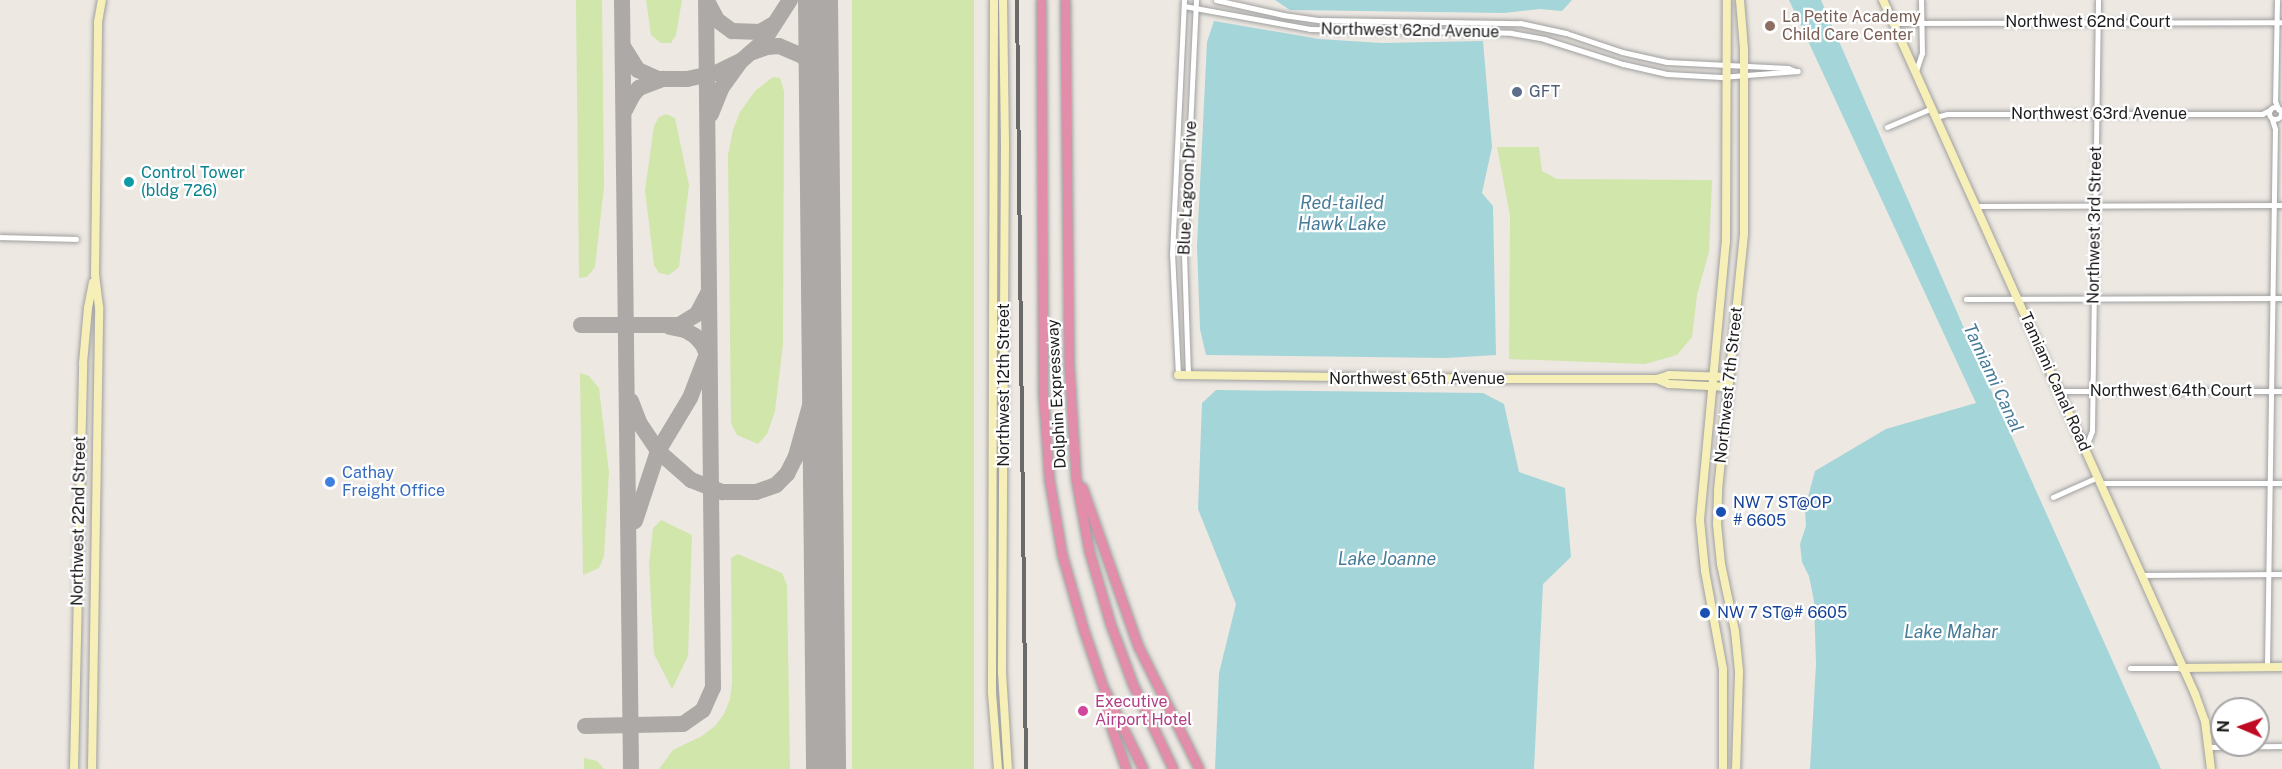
<!DOCTYPE html>
<html>
<head>
<meta charset="utf-8">
<style>
  body { margin:0 }
  #map { position:relative; width:2282px; height:769px; overflow:hidden; background:#ede8e2; font-family:"Public Sans",sans-serif }
  div>[style] { position:absolute }
  [style*='--x'] { left:calc(var(--x)*1px); top:calc(var(--y)*1px); width:calc(var(--w)*1px); rotate:calc(var(--a)*1deg) }
  .grass>* { inset:0; background:#d0e6aa; transform-origin:0 0 }
  .water>* { inset:0; background:#a4d5d9 }
  .taxiway>* { height:16px; margin:-8px; padding:0 8px; transform-origin:8px; border-radius:8px; background:#aca9a6 }
  .runway>* { height:40px; margin:-20px; padding:0 20px; transform-origin:20px; border-radius:20px; background:#aca9a6 }
  .roads { filter:drop-shadow(0 0 2px #a0a0a0) drop-shadow(0 0 2px #a0a0a0) }
  .street>* { height:5px; margin:-2.5px; padding:0 2.5px; transform-origin:2.5px; border-radius:2.5px; background:#fff }
  .street>.ring { margin:-2.5px; padding:0; box-sizing:content-box; background:none; border:5px solid #fff; border-radius:50% }
  .secondary>* { height:8px; margin:-4px; padding:0 4px; transform-origin:4px; border-radius:4px; background:#f6f0b8 }
  .highway>* { height:9px; margin:-4.5px; padding:0 4.5px; transform-origin:4.5px; border-radius:4.5px; background:#e28da9 }
  .rail>* { height:4px; margin-top:-2px; transform-origin:0; background:repeating-linear-gradient(90deg,#fff 0 4.5px,#6a6a6a 0 9px); box-sizing:border-box; border-block:2px solid #6a6a6a }
  .dots>* { width:16px; height:16px; translate:-50% -50%; box-sizing:border-box; border:3px solid #fff; border-radius:50% }
  span { translate:-50% -50%; white-space:nowrap; text-align:center; line-height:1.15; -webkit-text-stroke:4.5px #fff; paint-order:stroke }
  .education-label { font-size:16px; color:#785e54 }
  .left { translate:0 -50%; text-align:left }
  .street-label { font-size:16px; color:#1c1c1c }
  .service-label { font-size:16px; color:#4e5e75 }
  .culture-label { font-size:16px; color:#0d838f }
  .shop-label { font-size:16px; color:#366cbe }
  .transit-label { font-size:16px; color:#164399 }
  .hotel-label { font-size:16px; color:#b23c85 }
  .water-label { font-size:18px; color:#487b98; font-style:italic }
  .north { position:absolute; left:2210px; top:697px; width:60px; height:60px; box-sizing:border-box; background:#fff; border:2px solid #a4a4a4; border-radius:50%; rotate:272deg; font-size:16px; font-weight:700; line-height:24px; text-align:center; color:#1c1c1c }
  .north::after { content:''; display:block; margin:auto; width:21px; height:27px; background:#c00923; clip-path:polygon(50% 0,100% 100%,50% 72%,0 100%) }
</style>
</head>
<body>
<div id="map">
  <div class="grass">
    <div style="clip-path:polygon(576px 0,602px 0,604px 187px,595px 267px,587px 277px,579px 278px)"></div>
    <div style="clip-path:polygon(646px 0,682px 0,676px 35px,671px 43px,661px 43px,651px 35px)"></div>
    <div style="left:852px;top:0;width:122px;height:769px"></div>
    <div style="clip-path:polygon(773px 77px,780px 78px,784px 91px,783px 344px,775px 411px,767px 434px,758px 444px,737px 435px,731px 423px,728px 155px,733px 130px,740px 112px,756px 90px)"></div>
    <div style="clip-path:polygon(666px 114px,675px 118px,689px 185px,679px 267px,669px 275px,659px 273px,654px 265px,645px 190px,654px 126px,659px 117px)"></div>
    <div style="clip-path:polygon(1497px 147px,1539px 147px,1542px 171px,1557px 179px,1712px 180px,1709px 252px,1697px 295px,1692px 337px,1677px 355px,1645px 364px,1509px 359px,1510px 216px)"></div>
    <div style="clip-path:polygon(580px 373px,589px 376px,599px 388px,609px 472px,604px 556px,599px 568px,583px 575px)"></div>
    <div style="clip-path:polygon(661px 520px,692px 535px,688px 656px,672px 689px,654px 654px,649px 565px,653px 528px)"></div>
    <div style="clip-path:polygon(738px 554px,782px 573px,787px 585px,790px 769px,659px 769px,673px 750px,702px 736px,715px 726px,724px 714px,730px 699px,732px 683px,731px 558px)"></div>
    <div style="clip-path:polygon(584px 758px,597px 761px,604px 769px,584px 769px)"></div>
  </div>
  <div class="water">
    <div style="clip-path:polygon(1275px 0,1572px 0,1562px 11px,1540px 9px,1504px 13px,1290px 10px)"></div>
    <div style="clip-path:polygon(1789px 0,1821px 0,1994px 397px,2161px 769px,1810px 769px,1816px 664px,1814px 601px,1809px 576px,1802px 562px,1800px 544px,1806px 526px,1805px 508px,1815px 471px,1886px 429px,1976px 403px)"></div>
    <div style="clip-path:polygon(1214px 21px,1319px 39px,1382px 43px,1483px 41px,1492px 147px,1482px 193px,1493px 206px,1496px 355px,1446px 358px,1206px 355px,1200px 329px,1197px 246px,1207px 42px)"></div>
    <div style="clip-path:polygon(1216px 390px,1483px 393px,1504px 404px,1519px 472px,1565px 488px,1571px 557px,1543px 584px,1534px 769px,1215px 769px,1219px 673px,1236px 604px,1198px 509px,1202px 403px)"></div>
  </div>
  <div class="taxiway">
    <div style="--x:622;--y:0;--w:769;--a:89.33"></div>
    <div style="--x:707;--y:1;--w:21;--a:62"></div>
    <div style="--x:717;--y:20;--w:19;--a:36"></div>
    <div style="--x:732;--y:31;--w:28;--a:2"></div>
    <div style="--x:760;--y:32;--w:16;--a:-30"></div>
    <div style="--x:624;--y:48;--w:26;--a:58"></div>
    <div style="--x:638;--y:70;--w:22;--a:24"></div>
    <div style="--x:658;--y:79;--w:29;--a:0"></div>
    <div style="--x:687;--y:79;--w:30;--a:-12"></div>
    <div style="--x:716;--y:73;--w:28;--a:-26"></div>
    <div style="--x:741;--y:61;--w:29;--a:-41"></div>
    <div style="--x:763;--y:42;--w:50;--a:-57.3"></div>
    <div style="--x:753;--y:52;--w:15;--a:-20"></div>
    <div style="--x:767;--y:47;--w:12;--a:-5"></div>
    <div style="--x:779;--y:46;--w:26;--a:23"></div>
    <div style="--x:803;--y:56;--w:19;--a:55"></div>
    <div style="--x:814;--y:72;--w:30;--a:81"></div>
    <div style="--x:625;--y:110;--w:16;--a:-63"></div>
    <div style="--x:632;--y:96;--w:11;--a:-49"></div>
    <div style="--x:639;--y:88;--w:26;--a:-21"></div>
    <div style="--x:711;--y:114;--w:29;--a:-68"></div>
    <div style="--x:722;--y:87;--w:29;--a:-54"></div>
    <div style="--x:581;--y:325;--w:98;--a:0"></div>
    <div style="--x:679;--y:325;--w:21;--a:-31"></div>
    <div style="--x:697;--y:314;--w:24;--a:-62"></div>
    <div style="--x:670;--y:327;--w:15;--a:11"></div>
    <div style="--x:685;--y:330;--w:12;--a:31"></div>
    <div style="--x:695;--y:336;--w:12;--a:48"></div>
    <div style="--x:703;--y:345;--w:15;--a:67"></div>
    <div style="--x:631;--y:401;--w:25;--a:69"></div>
    <div style="--x:640;--y:424;--w:32;--a:56"></div>
    <div style="--x:658;--y:451;--w:44;--a:41.3"></div>
    <div style="--x:691;--y:480;--w:34;--a:21"></div>
    <div style="--x:723;--y:492;--w:33;--a:0"></div>
    <div style="--x:756;--y:492;--w:21;--a:-19"></div>
    <div style="--x:776;--y:485;--w:16;--a:-45"></div>
    <div style="--x:787;--y:474;--w:20;--a:-63"></div>
    <div style="--x:796;--y:456;--w:56;--a:-74.5"></div>
    <div style="--x:811;--y:402;--w:143;--a:-86.4"></div>
    <div style="--x:635;--y:521;--w:74;--a:-71.8"></div>
    <div style="--x:658;--y:451;--w:62;--a:-58.9"></div>
    <div style="--x:690;--y:398;--w:42;--a:-69"></div>
    <div style="--x:585;--y:726;--w:98;--a:-1.2"></div>
    <div style="--x:683;--y:724;--w:24;--a:-35"></div>
    <div style="--x:703;--y:710;--w:24;--a:-66"></div>
    <div style="--x:713;--y:688;--w:688;--a:-90.58"></div>
  </div>
  <div class="runway">
    <div style="--x:818;--y:0;--w:769;--a:89.4"></div>
  </div>
  <div class="roads">
    <div class="street">
      <div style="--x:1216;--y:0;--w:69;--a:12.6"></div>
      <div style="--x:1283;--y:15;--w:37;--a:8"></div>
      <div style="--x:1320;--y:20;--w:200;--a:0.9"></div>
      <div style="--x:1520;--y:23;--w:47;--a:12.3"></div>
      <div style="--x:1566;--y:33;--w:59;--a:18.7"></div>
      <div style="--x:1622;--y:52;--w:46;--a:12.5"></div>
      <div style="--x:1667;--y:62;--w:121;--a:2.8"></div>
      <div style="--x:1788;--y:68;--w:9;--a:21"></div>
      <div style="--x:2277;--y:0;--w:101;--a:91.1"></div>
      <div style="--x:2275;--y:101;--w:9;--a:69"></div>
      <div style="--x:1184;--y:6;--w:128;--a:10.3"></div>
      <div style="--x:1310;--y:29;--w:201;--a:1.1"></div>
      <div style="--x:1511;--y:33;--w:34;--a:10"></div>
      <div style="--x:1544;--y:39;--w:83;--a:17.6"></div>
      <div style="--x:1623;--y:64;--w:45;--a:12.8"></div>
      <div style="--x:1667;--y:74;--w:54;--a:3.2"></div>
      <div style="--x:1721;--y:77;--w:77;--a:-4.5"></div>
      <div style="--x:1894;--y:23;--w:388;--a:-0.1"></div>
      <div style="--x:1916;--y:71;--w:19;--a:-72"></div>
      <div style="--x:1922;--y:53;--w:53;--a:-91.1"></div>
      <div class="ring" style="left:2269px;top:107px;width:7px;height:7px"></div>
      <div style="--x:1936;--y:117;--w:11;--a:-15"></div>
      <div style="--x:1947;--y:114;--w:315;--a:0"></div>
      <div style="--x:2262;--y:114;--w:9;--a:-27"></div>
      <div style="--x:1887;--y:127;--w:49;--a:-22.9"></div>
      <div style="--x:1976;--y:206;--w:306;--a:-0.2"></div>
      <div style="--x:0;--y:237;--w:76;--a:1.5"></div>
      <div style="--x:1966;--y:299;--w:316;--a:-0.2"></div>
      <div style="--x:1178;--y:375;--w:121;--a:-92.8"></div>
      <div style="--x:1172;--y:254;--w:254;--a:-87.3"></div>
      <div style="--x:1188;--y:375;--w:120;--a:-91.9"></div>
      <div style="--x:1184;--y:255;--w:255;--a:-87.3"></div>
      <div style="--x:2059;--y:391;--w:223;--a:0"></div>
      <div style="--x:2085;--y:449;--w:19;--a:-69"></div>
      <div style="--x:2092;--y:431;--w:431;--a:-89.2"></div>
      <div style="--x:2100;--y:483;--w:182;--a:0"></div>
      <div style="--x:2053;--y:497;--w:49;--a:-24"></div>
      <div style="--x:2141;--y:575;--w:141;--a:-0.4"></div>
      <div style="--x:2267;--y:667;--w:538;--a:-89.15"></div>
      <div style="--x:2275;--y:129;--w:10;--a:-107"></div>
      <div style="--x:2130;--y:668;--w:52;--a:0"></div>
      <div style="--x:2207;--y:747;--w:75;--a:-0.8"></div>
    </div>
    <div class="secondary">
      <div style="--x:994;--y:0;--w:693;--a:90.17"></div>
      <div style="--x:992;--y:693;--w:76;--a:85.5"></div>
      <div style="--x:1003;--y:0;--w:145;--a:89.2"></div>
      <div style="--x:1005;--y:145;--w:527;--a:90.33"></div>
      <div style="--x:1002;--y:672;--w:97;--a:86.5"></div>
      <div style="--x:1883;--y:0;--w:761;--a:65.79"></div>
      <div style="--x:2195;--y:694;--w:29;--a:70"></div>
      <div style="--x:2205;--y:721;--w:48;--a:82.9"></div>
      <div style="--x:1178;--y:375;--w:309;--a:0.7"></div>
      <div style="--x:1487;--y:379;--w:170;--a:0"></div>
      <div style="--x:1657;--y:379;--w:13;--a:-18"></div>
      <div style="--x:1669;--y:375;--w:61;--a:1.9"></div>
      <div style="--x:1657;--y:379;--w:13;--a:23"></div>
      <div style="--x:1669;--y:384;--w:59;--a:2.9"></div>
      <div style="--x:2182;--y:668;--w:100;--a:-0.6"></div>
      <div style="--x:74;--y:769;--w:406;--a:-88.7"></div>
      <div style="--x:83;--y:363;--w:55;--a:-84.8"></div>
      <div style="--x:88;--y:308;--w:26;--a:-79"></div>
      <div style="--x:92;--y:769;--w:462;--a:-89.1"></div>
      <div style="--x:99;--y:307;--w:32;--a:-97"></div>
      <div style="--x:95;--y:275;--w:253;--a:-89.3"></div>
      <div style="--x:98;--y:22;--w:22;--a:-80"></div>
      <div style="--x:1723;--y:769;--w:100;--a:-90"></div>
      <div style="--x:1723;--y:669;--w:100;--a:-100.4"></div>
      <div style="--x:1705;--y:571;--w:51;--a:-95.6"></div>
      <div style="--x:1700;--y:520;--w:279;--a:-84.7"></div>
      <div style="--x:1726;--y:242;--w:242;--a:-89.8"></div>
      <div style="--x:1736;--y:769;--w:98;--a:-88.2"></div>
      <div style="--x:1739;--y:671;--w:40;--a:-95.7"></div>
      <div style="--x:1735;--y:631;--w:68;--a:-101.8"></div>
      <div style="--x:1721;--y:564;--w:40;--a:-95.7"></div>
      <div style="--x:1717;--y:524;--w:34;--a:-88"></div>
      <div style="--x:1718;--y:490;--w:257;--a:-84.2"></div>
      <div style="--x:1744;--y:234;--w:185;--a:-90"></div>
      <div style="--x:1744;--y:49;--w:49;--a:-94.7"></div>
    </div>
    <div class="highway">
      <div style="--x:1041;--y:0;--w:393;--a:89.7"></div>
      <div style="--x:1043;--y:393;--w:86;--a:86"></div>
      <div style="--x:1049;--y:479;--w:77;--a:80.3"></div>
      <div style="--x:1062;--y:555;--w:79;--a:73.9"></div>
      <div style="--x:1084;--y:631;--w:59;--a:71.3"></div>
      <div style="--x:1103;--y:687;--w:91;--a:64"></div>
      <div style="--x:1065;--y:0;--w:367;--a:89.4"></div>
      <div style="--x:1069;--y:367;--w:113;--a:86.5"></div>
      <div style="--x:1076;--y:480;--w:72;--a:79.6"></div>
      <div style="--x:1089;--y:551;--w:75;--a:73.7"></div>
      <div style="--x:1110;--y:623;--w:66;--a:69.6"></div>
      <div style="--x:1133;--y:685;--w:93;--a:64.5"></div>
      <div style="--x:1082;--y:487;--w:169;--a:70.6"></div>
      <div style="--x:1138;--y:646;--w:137;--a:63.6"></div>
      <div style="--x:1105;--y:699;--w:22;--a:80"></div>
      <div style="--x:1109;--y:721;--w:51;--a:70.5"></div>
    </div>
  </div>
  <div class="rail">
    <div style="--x:1017;--y:0;--w:769;--a:89.33"></div>
  </div>
  <div class="dots">
    <div style="left:1770px;top:26px;background:#8d6e63"></div>
    <div style="left:1517px;top:92px;background:#5c6f8a"></div>
    <div style="left:129px;top:182px;background:#0f9aa8"></div>
    <div style="left:330px;top:482px;background:#3f7fe0"></div>
    <div style="left:1721px;top:512px;background:#1a4fb4"></div>
    <div style="left:1705px;top:613px;background:#1a4fb4"></div>
    <div style="left:1083px;top:711px;background:#d1479c"></div>
  </div>
  <div class="education-label">
    <span class="left" style="left:1782px;top:26px">La Petite Academy<br>Child Care Center</span>
  </div>
  <div class="street-label">
    <span style="left:2088px;top:22px">Northwest 62nd Court</span>
    <span style="left:1410px;top:31px;rotate:1deg">Northwest 62nd Avenue</span>
    <span style="left:2099px;top:114px">Northwest 63rd Avenue</span>
    <span style="left:1188px;top:188px;rotate:-87deg">Blue Lagoon Drive</span>
    <span style="left:2095px;top:225px;rotate:-89deg">Northwest 3rd Street</span>
    <span style="left:1417px;top:379px">Northwest 65th Avenue</span>
    <span style="left:2055px;top:382px;rotate:66deg">Tamiami Canal Road</span>
    <span style="left:1004px;top:385px;rotate:-90deg">Northwest 12th Street</span>
    <span style="left:1729px;top:385px;rotate:-84deg">Northwest 7th Street</span>
    <span style="left:2171px;top:391px">Northwest 64th Court</span>
    <span style="left:1057px;top:394px;rotate:-93deg">Dolphin Expressway</span>
    <span style="left:79px;top:521px;rotate:-89deg">Northwest 22nd Street</span>
  </div>
  <div class="service-label">
    <span class="left" style="left:1529px;top:92px">GFT</span>
  </div>
  <div class="culture-label">
    <span class="left" style="left:141px;top:182px">Control Tower<br>(bldg 726)</span>
  </div>
  <div class="shop-label">
    <span class="left" style="left:342px;top:482px">Cathay<br>Freight Office</span>
  </div>
  <div class="transit-label">
    <span class="left" style="left:1733px;top:512px">NW 7 ST@OP<br># 6605</span>
    <span class="left" style="left:1717px;top:613px">NW 7 ST@# 6605</span>
  </div>
  <div class="hotel-label">
    <span class="left" style="left:1095px;top:711px">Executive<br>Airport Hotel</span>
  </div>
  <div class="water-label">
    <span style="left:1342px;top:214px">Red-tailed<br>Hawk Lake</span>
    <span style="left:1993px;top:378px;rotate:65deg">Tamiami Canal</span>
    <span style="left:1387px;top:559px">Lake Joanne</span>
    <span style="left:1951px;top:632px">Lake Mahar</span>
  </div>
  <div class="north">N</div>
</div>
</body>
</html>
